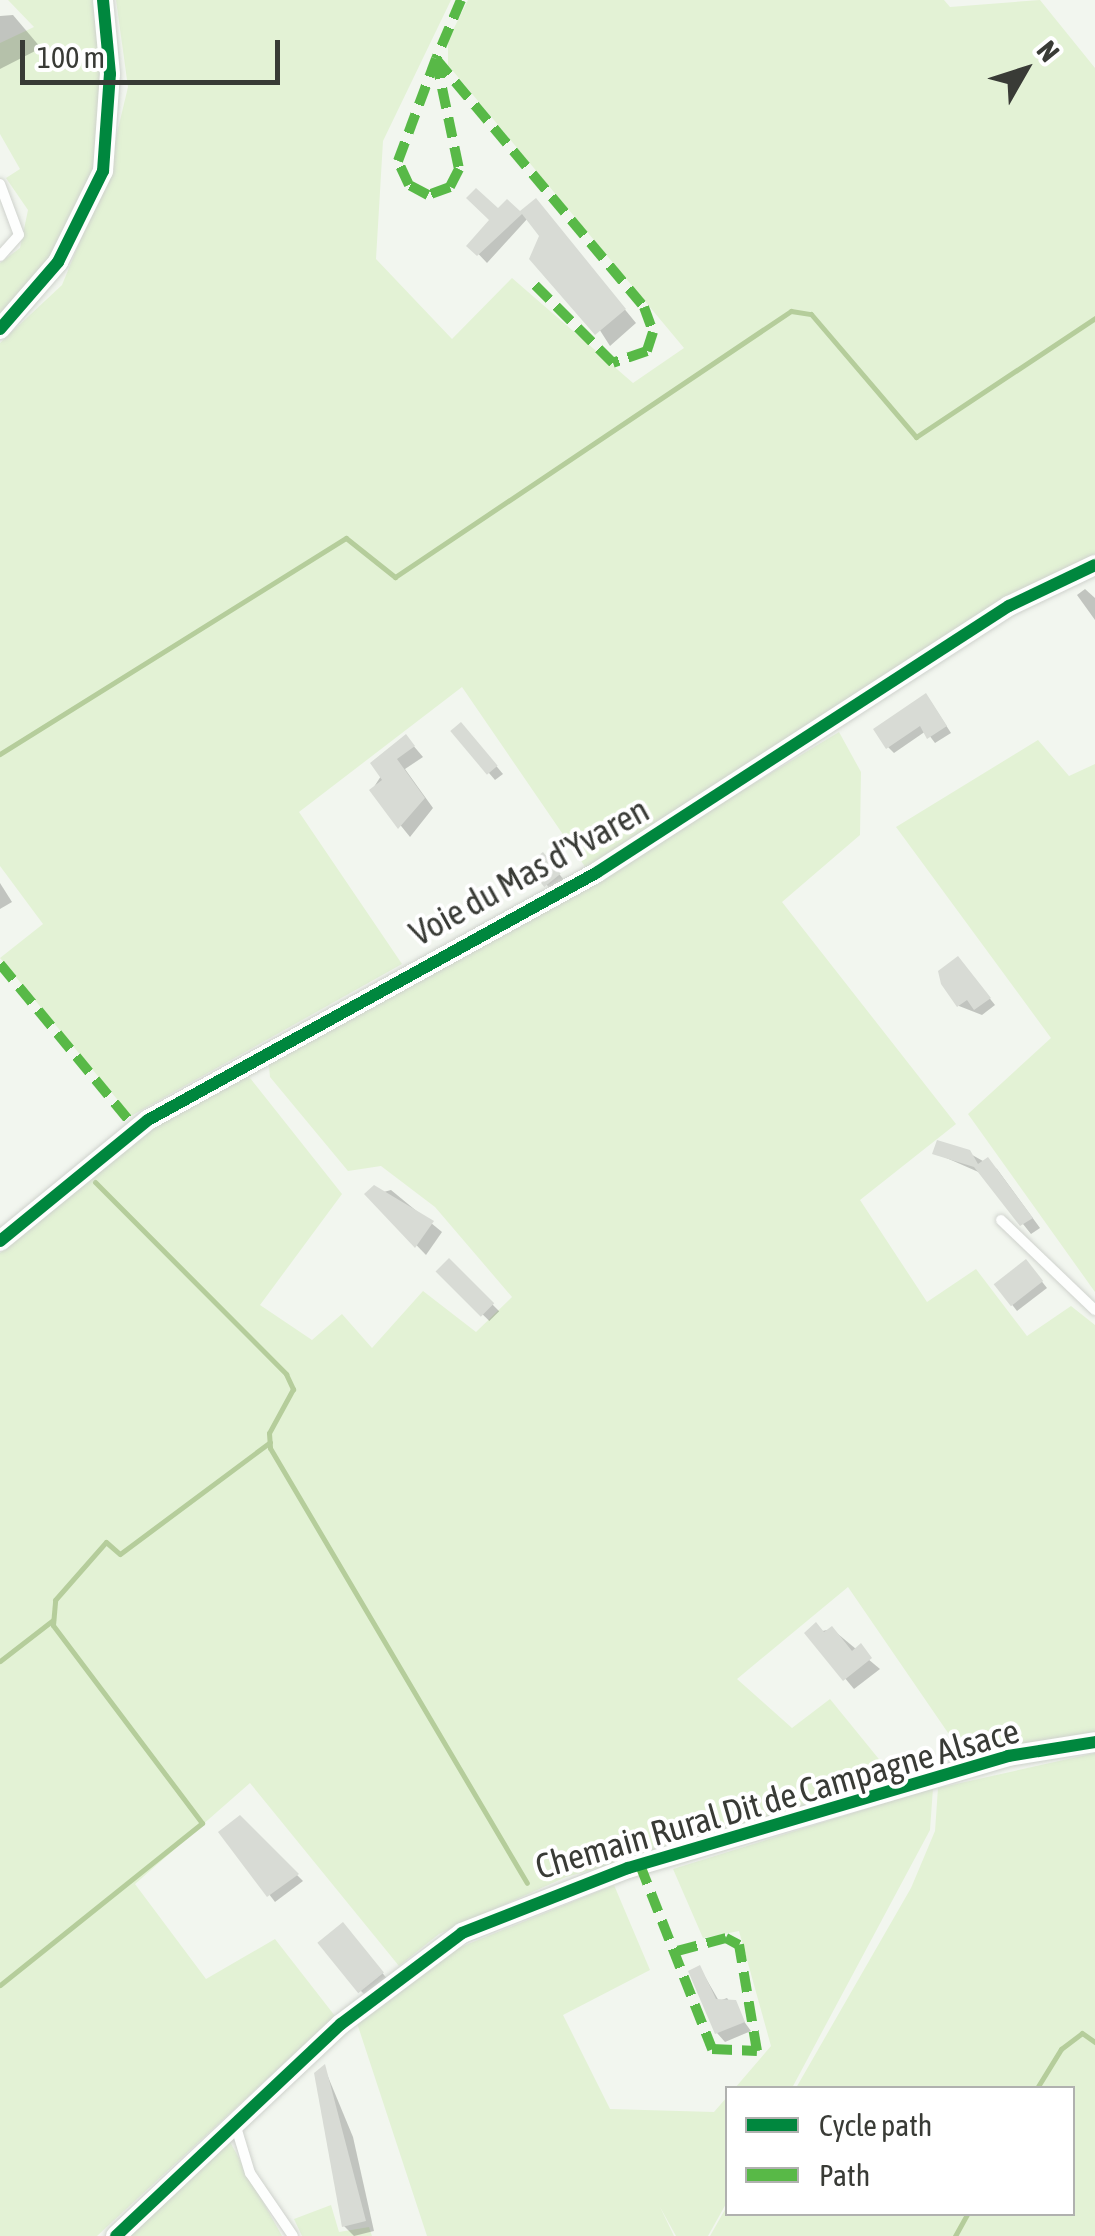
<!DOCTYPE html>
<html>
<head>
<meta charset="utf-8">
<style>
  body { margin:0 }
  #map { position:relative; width:1095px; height:2236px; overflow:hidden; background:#f2f6ef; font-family:"Asap Condensed",sans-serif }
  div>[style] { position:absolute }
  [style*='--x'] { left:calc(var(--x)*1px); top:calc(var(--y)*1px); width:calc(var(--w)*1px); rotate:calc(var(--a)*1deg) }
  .green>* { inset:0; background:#e3f2d5 }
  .shadow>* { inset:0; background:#0003; transform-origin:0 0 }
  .stream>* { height:5px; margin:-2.5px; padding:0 2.5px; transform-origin:2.5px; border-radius:2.5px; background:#b5cd9b }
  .building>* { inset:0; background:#d8dbd5; transform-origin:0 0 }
  .roads { filter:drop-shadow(0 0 2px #cfd2cd) drop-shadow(0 0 2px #cfd2cd) }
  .lane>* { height:10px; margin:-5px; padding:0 5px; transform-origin:5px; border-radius:5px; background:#fdfefd }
  .street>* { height:20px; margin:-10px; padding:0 10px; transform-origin:10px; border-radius:10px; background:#fdfefd }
  .quiet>* { height:10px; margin-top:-5px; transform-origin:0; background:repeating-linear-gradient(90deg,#58b947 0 20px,transparent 0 30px) }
  .cycleway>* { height:12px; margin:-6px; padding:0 6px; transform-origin:6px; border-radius:6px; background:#00873e }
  span { translate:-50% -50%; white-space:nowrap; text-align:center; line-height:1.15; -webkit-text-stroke:8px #fff; paint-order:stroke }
  .street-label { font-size:35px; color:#393b36 }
  .legend { position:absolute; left:725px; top:2086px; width:350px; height:130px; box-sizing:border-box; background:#fff; border:2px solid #b0b1af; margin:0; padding:12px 18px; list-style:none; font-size:30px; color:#393b36 }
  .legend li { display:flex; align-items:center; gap:20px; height:50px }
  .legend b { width:50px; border:2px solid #b0b1af }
  .north { position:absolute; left:975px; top:20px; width:100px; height:100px; -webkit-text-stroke:8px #fff; paint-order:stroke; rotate:51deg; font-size:28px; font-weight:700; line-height:40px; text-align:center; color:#393b36 }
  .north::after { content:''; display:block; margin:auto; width:35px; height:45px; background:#393b36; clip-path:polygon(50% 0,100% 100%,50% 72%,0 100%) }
  .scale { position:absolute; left:20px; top:40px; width:260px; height:45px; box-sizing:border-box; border:5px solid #393b36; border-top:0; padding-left:12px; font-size:30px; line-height:35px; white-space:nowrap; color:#393b36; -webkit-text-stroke:8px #fff; paint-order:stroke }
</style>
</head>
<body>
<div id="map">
  <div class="green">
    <div style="clip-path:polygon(8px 0,99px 0,104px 70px,96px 168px,48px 267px,0 317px,0 263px,20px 248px,28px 210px,6px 178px,20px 169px,0 134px,0 43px,34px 27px)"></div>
    <div style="clip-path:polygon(116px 0,451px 0,383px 141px,376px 259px,452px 339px,512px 278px,633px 383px,684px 348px,448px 65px,448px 40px,468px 0,944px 0,950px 7px,1040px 0,1095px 68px,1095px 554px,1007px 597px,586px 868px,462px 687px,299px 812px,402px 964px,131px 1116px,0 958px,43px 924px,0 866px,0 343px,62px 285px,107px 175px,128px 87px)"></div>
    <div style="clip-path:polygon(839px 732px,861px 772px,860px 835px,782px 902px,956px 1124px,860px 1200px,927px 1302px,976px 1269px,1027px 1336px,1071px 1306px,1095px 1325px,1095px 1733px,968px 1762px,848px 1587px,737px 1679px,792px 1728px,830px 1699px,900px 1785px,566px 1877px,439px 1934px,399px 1966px,250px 1783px,135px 1884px,206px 1979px,275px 1939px,335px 2016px,97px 2236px,0 2236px,0 1253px,147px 1131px,246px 1073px,342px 1194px,260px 1305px,312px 1340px,342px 1314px,372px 1348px,423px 1291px,476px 1332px,512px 1297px,435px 1207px,381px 1166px,348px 1171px,270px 1077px,268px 1057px,553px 905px)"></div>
    <div style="clip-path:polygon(1038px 740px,1069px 776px,1095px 764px,1095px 1292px,968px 1114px,1051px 1038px,896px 827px)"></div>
    <div style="clip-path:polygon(1095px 1753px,1095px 2236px,710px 2236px,727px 2206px,728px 2214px,1072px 2214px,1072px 2088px,796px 2088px,911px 1888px,935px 1831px,938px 1788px)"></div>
    <div style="clip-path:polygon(933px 1788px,930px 1830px,792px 2088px,735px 2088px,771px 2046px,739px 1931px,703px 1938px,673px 1869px)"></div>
    <div style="clip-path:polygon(614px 1885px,650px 1970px,563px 2015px,610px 2109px,714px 2112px,727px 2097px,727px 2202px,708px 2236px,676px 2236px,660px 2207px,674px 2236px,427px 2236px,357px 2023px,451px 1951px)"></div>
    <div style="clip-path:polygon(230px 2142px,282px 2236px,123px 2236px)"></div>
    <div style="clip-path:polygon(331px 2205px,339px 2232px,369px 2227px,372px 2236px,302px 2236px,294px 2219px)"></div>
  </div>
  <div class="shadow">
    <div style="clip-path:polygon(13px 15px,41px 48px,0 69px,0 16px)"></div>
    <div style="clip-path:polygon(536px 201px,636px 323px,610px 346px,528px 218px,487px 263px,470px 245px,498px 211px,520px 214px)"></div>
    <div style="clip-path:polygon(1085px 589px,1095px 598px,1095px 620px,1077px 595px)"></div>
    <div style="clip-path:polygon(931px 702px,951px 733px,935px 743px,926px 731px,894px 753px,888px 747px)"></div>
    <div style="clip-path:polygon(467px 731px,503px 774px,495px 780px,489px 773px)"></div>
    <div style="clip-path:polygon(406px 737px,423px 757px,405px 769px,433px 808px,410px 837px,372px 790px)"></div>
    <div style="clip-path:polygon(549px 862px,565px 881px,552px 891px,546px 884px)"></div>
    <div style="clip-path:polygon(0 883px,12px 902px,0 909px)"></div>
    <div style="clip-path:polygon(964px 966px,995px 1005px,982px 1015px,959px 1006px,941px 972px)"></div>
    <div style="clip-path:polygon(967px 1152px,997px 1169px,1040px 1228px,1031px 1234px,983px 1174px,935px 1153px)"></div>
    <div style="clip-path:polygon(391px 1190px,442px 1232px,426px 1255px,369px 1196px)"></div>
    <div style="left:449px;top:1261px;width:71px;height:14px;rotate:45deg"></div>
    <div style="clip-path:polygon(1032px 1269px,1047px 1288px,1017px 1311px,996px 1284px)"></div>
    <div style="clip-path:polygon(832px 1629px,880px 1669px,854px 1689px,808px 1634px)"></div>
    <div style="clip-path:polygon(240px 1818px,303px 1881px,275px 1902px,222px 1832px)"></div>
    <div style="clip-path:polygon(349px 1931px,388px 1980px,367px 1997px,361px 1991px)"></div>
    <div style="clip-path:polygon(700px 1968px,719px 2001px,727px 1998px,751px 2031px,725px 2042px,717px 2033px)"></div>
    <div style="clip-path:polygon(324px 2067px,353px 2137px,374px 2231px,354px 2236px,344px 2226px)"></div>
  </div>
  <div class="stream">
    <div style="--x:0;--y:754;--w:408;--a:-32"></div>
    <div style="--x:346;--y:538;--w:63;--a:38.5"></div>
    <div style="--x:395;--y:577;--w:477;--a:-33.9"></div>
    <div style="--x:791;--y:311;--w:20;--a:9"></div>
    <div style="--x:811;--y:314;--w:162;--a:49.5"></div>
    <div style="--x:916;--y:437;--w:215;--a:-33.6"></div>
    <div style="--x:95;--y:1182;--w:271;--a:45.1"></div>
    <div style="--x:286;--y:1374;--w:17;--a:65"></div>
    <div style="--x:293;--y:1389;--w:50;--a:118.6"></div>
    <div style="--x:269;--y:1433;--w:15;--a:86"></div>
    <div style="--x:270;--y:1448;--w:505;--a:59.43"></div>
    <div style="--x:0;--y:1661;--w:67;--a:-37.7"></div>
    <div style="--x:0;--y:1985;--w:259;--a:-38.7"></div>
    <div style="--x:202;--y:1823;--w:248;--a:-127"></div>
    <div style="--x:53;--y:1625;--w:25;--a:-85"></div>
    <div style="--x:55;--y:1600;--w:77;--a:-48.7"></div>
    <div style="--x:106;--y:1542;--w:18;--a:41"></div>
    <div style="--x:120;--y:1554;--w:187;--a:-36.7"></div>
    <div style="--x:1037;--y:2088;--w:46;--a:-58.4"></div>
    <div style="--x:1061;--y:2049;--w:26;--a:-37"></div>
    <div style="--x:1082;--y:2033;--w:16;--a:35"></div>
    <div style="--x:955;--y:2236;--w:25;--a:-61"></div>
  </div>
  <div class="building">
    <div style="clip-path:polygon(476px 188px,498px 208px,507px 199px,520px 211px,536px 198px,626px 309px,595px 335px,529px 259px,539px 236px,522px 214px,477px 256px,466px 246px,489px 220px,466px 198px)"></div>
    <div style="clip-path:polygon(926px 693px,947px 726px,927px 739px,920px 726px,886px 749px,873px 729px)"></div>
    <div style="left:461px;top:722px;width:57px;height:14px;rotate:50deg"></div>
    <div style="clip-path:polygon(406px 734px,415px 746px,397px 759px,425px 798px,398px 829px,369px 790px,382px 780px,370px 763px)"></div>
    <div style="left:543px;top:852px;width:28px;height:21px;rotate:51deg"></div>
    <div style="clip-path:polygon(958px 956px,991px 998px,974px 1010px,967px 1000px,957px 1007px,941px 984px,938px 971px)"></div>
    <div style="clip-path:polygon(937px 1140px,970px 1150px,978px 1164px,988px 1157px,1033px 1218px,1020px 1226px,974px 1167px,932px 1154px)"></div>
    <div style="clip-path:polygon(374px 1185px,434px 1221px,415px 1248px,364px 1194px)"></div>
    <div style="left:449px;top:1258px;width:64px;height:19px;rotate:45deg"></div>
    <div style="left:1026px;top:1259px;width:28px;height:41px;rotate:52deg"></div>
    <div style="clip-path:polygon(816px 1622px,824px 1632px,832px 1626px,852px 1651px,861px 1643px,872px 1658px,843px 1681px,804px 1633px)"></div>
    <div style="clip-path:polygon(240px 1815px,299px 1874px,267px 1897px,218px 1832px)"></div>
    <div style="left:343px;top:1922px;width:65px;height:33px;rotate:51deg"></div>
    <div style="clip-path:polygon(700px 1965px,716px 1999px,736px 2000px,745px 2022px,715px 2034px,688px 1971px)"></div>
    <div style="clip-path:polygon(325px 2064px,366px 2221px,342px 2227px,314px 2073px)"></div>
  </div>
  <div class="roads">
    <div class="lane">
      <div style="--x:0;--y:184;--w:54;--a:69.6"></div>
      <div style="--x:19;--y:235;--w:28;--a:132"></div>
      <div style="--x:1001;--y:1220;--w:130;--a:43.8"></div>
      <div style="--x:236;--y:2127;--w:48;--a:73.1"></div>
      <div style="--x:250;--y:2173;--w:76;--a:55.7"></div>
    </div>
    <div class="street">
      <div style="--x:0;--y:329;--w:89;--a:-49.1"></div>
      <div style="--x:58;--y:262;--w:102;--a:-63.7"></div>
      <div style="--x:103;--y:171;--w:97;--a:-85.9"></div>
      <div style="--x:110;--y:74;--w:74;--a:-95.4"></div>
      <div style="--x:0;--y:1241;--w:191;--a:-39.3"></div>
      <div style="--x:148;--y:1120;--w:512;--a:-28.87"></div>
      <div style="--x:596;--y:873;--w:492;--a:-32.9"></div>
      <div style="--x:1009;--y:606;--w:95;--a:-25.5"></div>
      <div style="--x:116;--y:2236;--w:309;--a:-43.3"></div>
      <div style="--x:341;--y:2024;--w:151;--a:-36.9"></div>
      <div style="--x:462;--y:1933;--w:178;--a:-21.4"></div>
      <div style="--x:628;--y:1868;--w:396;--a:-16.4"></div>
      <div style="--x:1008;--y:1756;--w:88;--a:-9.1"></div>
    </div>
  </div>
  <div class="quiet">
    <div style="--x:461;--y:0;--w:64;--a:113"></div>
    <div style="--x:436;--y:59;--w:324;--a:50"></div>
    <div style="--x:644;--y:307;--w:27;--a:70"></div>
    <div style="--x:653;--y:332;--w:20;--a:108"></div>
    <div style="--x:647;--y:351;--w:36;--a:161"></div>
    <div style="--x:613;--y:363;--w:116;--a:-135"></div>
    <div style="--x:436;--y:59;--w:112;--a:78.2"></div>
    <div style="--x:459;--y:169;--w:20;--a:117"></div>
    <div style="--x:450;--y:187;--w:23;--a:160"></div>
    <div style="--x:428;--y:195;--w:21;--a:-152"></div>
    <div style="--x:409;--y:185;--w:26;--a:-115"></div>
    <div style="--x:398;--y:161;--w:109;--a:-69.6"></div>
    <div style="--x:0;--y:964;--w:215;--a:50.5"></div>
    <div style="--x:640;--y:1865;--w:198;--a:68.6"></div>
    <div style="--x:712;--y:2049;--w:45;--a:2.5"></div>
    <div style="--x:757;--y:2051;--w:108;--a:-99.6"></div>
    <div style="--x:739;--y:1945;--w:15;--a:-152"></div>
    <div style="--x:726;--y:1938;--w:51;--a:165.1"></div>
  </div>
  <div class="cycleway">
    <div style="--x:0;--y:329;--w:89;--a:-49.1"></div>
    <div style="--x:58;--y:262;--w:102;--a:-63.7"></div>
    <div style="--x:103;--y:171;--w:97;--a:-85.9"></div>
    <div style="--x:110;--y:74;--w:74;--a:-95.4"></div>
    <div style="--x:0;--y:1241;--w:191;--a:-39.3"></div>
    <div style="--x:148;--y:1120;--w:512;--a:-28.87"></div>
    <div style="--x:596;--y:873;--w:492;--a:-32.9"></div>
    <div style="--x:1009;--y:606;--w:95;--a:-25.5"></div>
    <div style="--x:116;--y:2236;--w:309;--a:-43.3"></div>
    <div style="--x:341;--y:2024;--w:151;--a:-36.9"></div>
    <div style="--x:462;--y:1933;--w:178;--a:-21.4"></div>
    <div style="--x:628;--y:1868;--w:396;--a:-16.4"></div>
    <div style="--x:1008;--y:1756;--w:88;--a:-9.1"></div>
  </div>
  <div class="street-label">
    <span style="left:529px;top:871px;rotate:-29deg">Voie du Mas d'Yvaren</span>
    <span style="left:777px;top:1798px;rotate:-16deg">Chemain Rural Dit de Campagne Alsace</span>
  </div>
  <ul class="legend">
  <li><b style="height:12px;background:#00873e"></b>Cycle path</li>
  <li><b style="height:12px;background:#58b947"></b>Path</li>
  </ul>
  <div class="north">N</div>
  <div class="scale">100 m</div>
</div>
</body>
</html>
